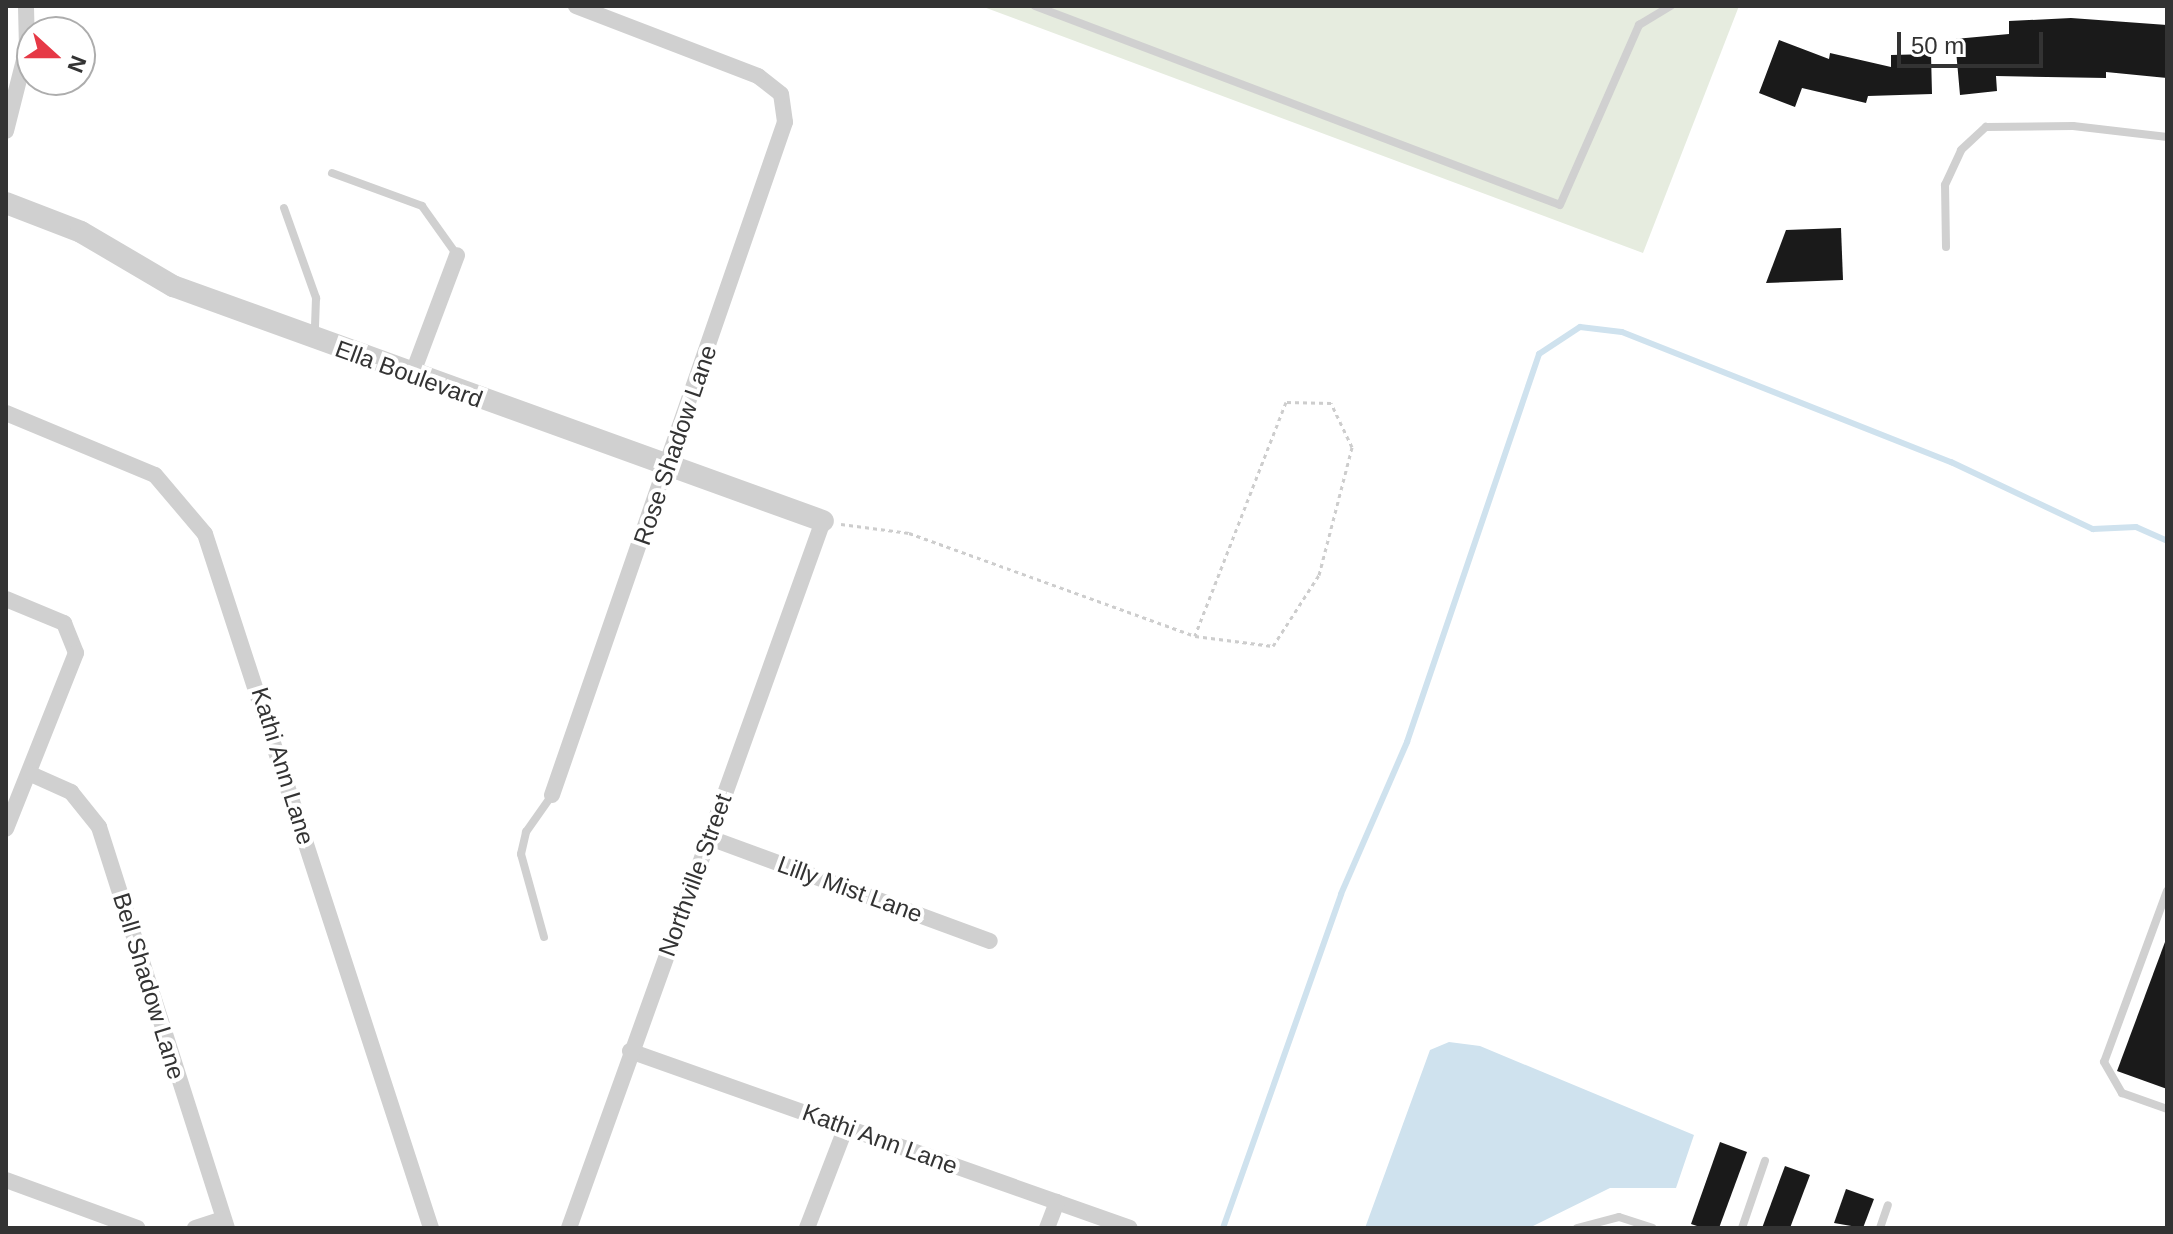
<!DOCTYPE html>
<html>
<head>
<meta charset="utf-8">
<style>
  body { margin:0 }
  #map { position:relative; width:2173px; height:1234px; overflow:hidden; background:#fff; font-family:Helvetica,sans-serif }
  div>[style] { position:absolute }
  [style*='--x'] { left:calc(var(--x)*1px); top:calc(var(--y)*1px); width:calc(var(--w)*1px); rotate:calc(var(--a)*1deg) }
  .green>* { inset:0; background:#e6ecdf }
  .water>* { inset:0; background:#cfe2ee }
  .stream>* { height:6px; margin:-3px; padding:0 3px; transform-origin:3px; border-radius:3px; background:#cfe2ee }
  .building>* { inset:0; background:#1a1a1a }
  .path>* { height:3px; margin-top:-1.5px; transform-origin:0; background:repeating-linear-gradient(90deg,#cdcdcd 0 4px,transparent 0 8px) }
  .service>* { height:8px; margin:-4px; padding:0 4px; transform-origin:4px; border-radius:4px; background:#d0d0d0 }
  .minor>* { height:16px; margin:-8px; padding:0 8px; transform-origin:8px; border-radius:8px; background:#d0d0d0 }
  .tertiary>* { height:22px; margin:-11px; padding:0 11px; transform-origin:11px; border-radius:11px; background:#d0d0d0 }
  span { translate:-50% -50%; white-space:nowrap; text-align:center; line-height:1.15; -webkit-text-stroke:8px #fff; paint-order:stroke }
  .street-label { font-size:24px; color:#333 }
  .frame { position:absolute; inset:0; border:8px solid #333; pointer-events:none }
  .north { position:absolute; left:16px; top:16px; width:80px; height:80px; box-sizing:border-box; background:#fff; border:2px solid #adadad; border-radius:50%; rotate:111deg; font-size:22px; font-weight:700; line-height:32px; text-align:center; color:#333 }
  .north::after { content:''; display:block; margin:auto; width:28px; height:36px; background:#e63946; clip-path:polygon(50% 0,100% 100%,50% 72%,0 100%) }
  .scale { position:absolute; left:1897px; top:32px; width:146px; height:36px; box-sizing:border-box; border:4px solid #333; border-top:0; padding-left:10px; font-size:24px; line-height:28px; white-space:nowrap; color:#333; -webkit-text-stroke:6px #fff; paint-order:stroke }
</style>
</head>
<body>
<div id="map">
  <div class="green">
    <div style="clip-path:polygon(981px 6px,1739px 6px,1643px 253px)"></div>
  </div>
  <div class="water">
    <div style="clip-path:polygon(1449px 1042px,1480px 1046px,1694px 1135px,1676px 1188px,1610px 1188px,1529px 1228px,1365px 1228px,1430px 1050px)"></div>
  </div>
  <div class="stream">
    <div style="--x:1223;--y:1228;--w:354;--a:-70.5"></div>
    <div style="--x:1341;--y:894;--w:166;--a:-66.5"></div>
    <div style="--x:1407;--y:742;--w:410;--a:-71.2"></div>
    <div style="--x:1539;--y:354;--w:49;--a:-33.4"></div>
    <div style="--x:1580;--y:327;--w:42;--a:6.8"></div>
    <div style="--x:1622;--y:332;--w:354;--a:21.6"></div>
    <div style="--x:1951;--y:462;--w:157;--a:25.3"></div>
    <div style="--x:2093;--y:529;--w:43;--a:-2.7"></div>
    <div style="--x:2136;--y:527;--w:34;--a:24"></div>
  </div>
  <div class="building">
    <div style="clip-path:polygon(2071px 18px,2167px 25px,2167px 78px,2106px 72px,2106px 78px,1996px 76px,1997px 91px,1960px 95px,1955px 39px,2009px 34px,2009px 21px)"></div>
    <div style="clip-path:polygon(1779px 40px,1829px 59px,1830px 53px,1891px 67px,1891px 55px,1931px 54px,1932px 94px,1868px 96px,1866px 103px,1802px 88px,1795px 107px,1759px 93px)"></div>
    <div style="clip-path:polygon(1841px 228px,1843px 280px,1766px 283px,1786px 230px)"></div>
    <div style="clip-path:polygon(2165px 942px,2167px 943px,2167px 1089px,2117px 1071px)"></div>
    <div style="clip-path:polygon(1720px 1142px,1747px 1152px,1719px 1228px,1703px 1228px,1691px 1224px)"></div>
    <div style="clip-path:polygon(1785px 1166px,1810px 1175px,1790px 1228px,1762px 1228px)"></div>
    <div style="clip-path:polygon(1846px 1189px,1874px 1199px,1863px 1228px,1834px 1223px)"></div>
  </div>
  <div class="path">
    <div style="--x:841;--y:524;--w:69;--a:7.5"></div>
    <div style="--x:909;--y:533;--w:304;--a:19.8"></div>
    <div style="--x:1195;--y:636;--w:79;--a:7.3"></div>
    <div style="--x:1273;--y:646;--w:85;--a:-57.1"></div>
    <div style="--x:1319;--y:575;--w:132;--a:-75.5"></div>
    <div style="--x:1352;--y:447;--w:49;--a:-115.5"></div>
    <div style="--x:1331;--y:403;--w:45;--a:-178.7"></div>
    <div style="--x:1286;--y:402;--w:251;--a:111.3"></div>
  </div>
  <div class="service">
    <div style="--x:1035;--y:6;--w:561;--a:20.76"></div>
    <div style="--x:1560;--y:205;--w:197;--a:-66.3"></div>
    <div style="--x:1639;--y:25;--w:37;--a:-31"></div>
    <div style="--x:332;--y:173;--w:96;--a:20.1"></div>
    <div style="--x:422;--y:206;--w:60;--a:54.5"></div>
    <div style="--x:284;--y:208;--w:96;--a:70.4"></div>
    <div style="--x:316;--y:298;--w:36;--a:92"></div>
    <div style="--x:1946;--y:247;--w:62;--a:-90.9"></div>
    <div style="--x:1945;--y:185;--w:38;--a:-65"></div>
    <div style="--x:1961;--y:150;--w:34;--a:-43"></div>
    <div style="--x:1986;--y:127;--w:87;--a:-0.7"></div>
    <div style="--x:2073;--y:126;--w:95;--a:6.7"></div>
    <div style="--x:2167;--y:891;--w:182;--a:110.2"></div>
    <div style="--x:2104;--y:1062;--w:36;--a:60"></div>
    <div style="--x:2122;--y:1093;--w:48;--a:19.6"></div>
    <div style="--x:544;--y:937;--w:86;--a:-105.5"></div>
    <div style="--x:521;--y:854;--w:23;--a:-77"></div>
    <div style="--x:526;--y:832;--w:45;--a:-54.9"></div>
    <div style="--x:1577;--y:1228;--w:43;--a:-14.7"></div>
    <div style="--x:1619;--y:1217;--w:35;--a:18"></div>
    <div style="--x:1742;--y:1228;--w:71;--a:-71.1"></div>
    <div style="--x:1880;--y:1228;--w:24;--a:-71"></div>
  </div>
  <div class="minor">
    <div style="--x:6;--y:131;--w:86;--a:-75.8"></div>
    <div style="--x:27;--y:48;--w:42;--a:-91.4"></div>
    <div style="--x:412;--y:375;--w:128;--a:-69.4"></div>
    <div style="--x:6;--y:413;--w:161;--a:22.6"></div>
    <div style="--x:155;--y:475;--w:77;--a:49.7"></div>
    <div style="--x:205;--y:534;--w:730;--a:71.96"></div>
    <div style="--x:6;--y:599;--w:63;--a:22.5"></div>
    <div style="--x:64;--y:623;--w:32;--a:68"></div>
    <div style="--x:76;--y:653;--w:189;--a:111.7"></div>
    <div style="--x:33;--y:775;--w:42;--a:24.1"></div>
    <div style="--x:71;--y:792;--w:45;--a:51.3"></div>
    <div style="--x:99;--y:827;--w:421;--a:72.3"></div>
    <div style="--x:552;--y:795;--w:712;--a:-70.9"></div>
    <div style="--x:785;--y:122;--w:28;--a:-98"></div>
    <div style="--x:781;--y:94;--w:29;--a:-142"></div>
    <div style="--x:758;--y:76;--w:195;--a:-159"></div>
    <div style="--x:710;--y:838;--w:298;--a:20.2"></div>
    <div style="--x:630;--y:1051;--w:530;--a:19.49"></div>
    <div style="--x:6;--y:1180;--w:140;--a:20.1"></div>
    <div style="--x:195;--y:1228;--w:29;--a:-18"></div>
    <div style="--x:569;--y:1228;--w:751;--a:-70.24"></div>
    <div style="--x:807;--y:1228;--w:108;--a:-68.9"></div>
    <div style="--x:1047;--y:1228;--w:28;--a:-69"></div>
  </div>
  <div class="tertiary">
    <div style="--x:6;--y:203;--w:80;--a:21.1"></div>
    <div style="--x:81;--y:232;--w:107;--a:30.4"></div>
    <div style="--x:173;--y:286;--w:691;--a:19.88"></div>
  </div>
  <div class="street-label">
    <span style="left:409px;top:374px;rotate:20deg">Ella Boulevard</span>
    <span style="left:675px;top:445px;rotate:-71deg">Rose Shadow Lane</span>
    <span style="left:283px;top:766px;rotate:73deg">Kathi Ann Lane</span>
    <span style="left:695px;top:875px;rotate:-70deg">Northville Street</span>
    <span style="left:850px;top:889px;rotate:20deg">Lilly Mist Lane</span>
    <span style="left:149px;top:986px;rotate:73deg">Bell Shadow Lane</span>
    <span style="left:880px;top:1139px;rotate:20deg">Kathi Ann Lane</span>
  </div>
  <div class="frame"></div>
  <div class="north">N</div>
  <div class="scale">50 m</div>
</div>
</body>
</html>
